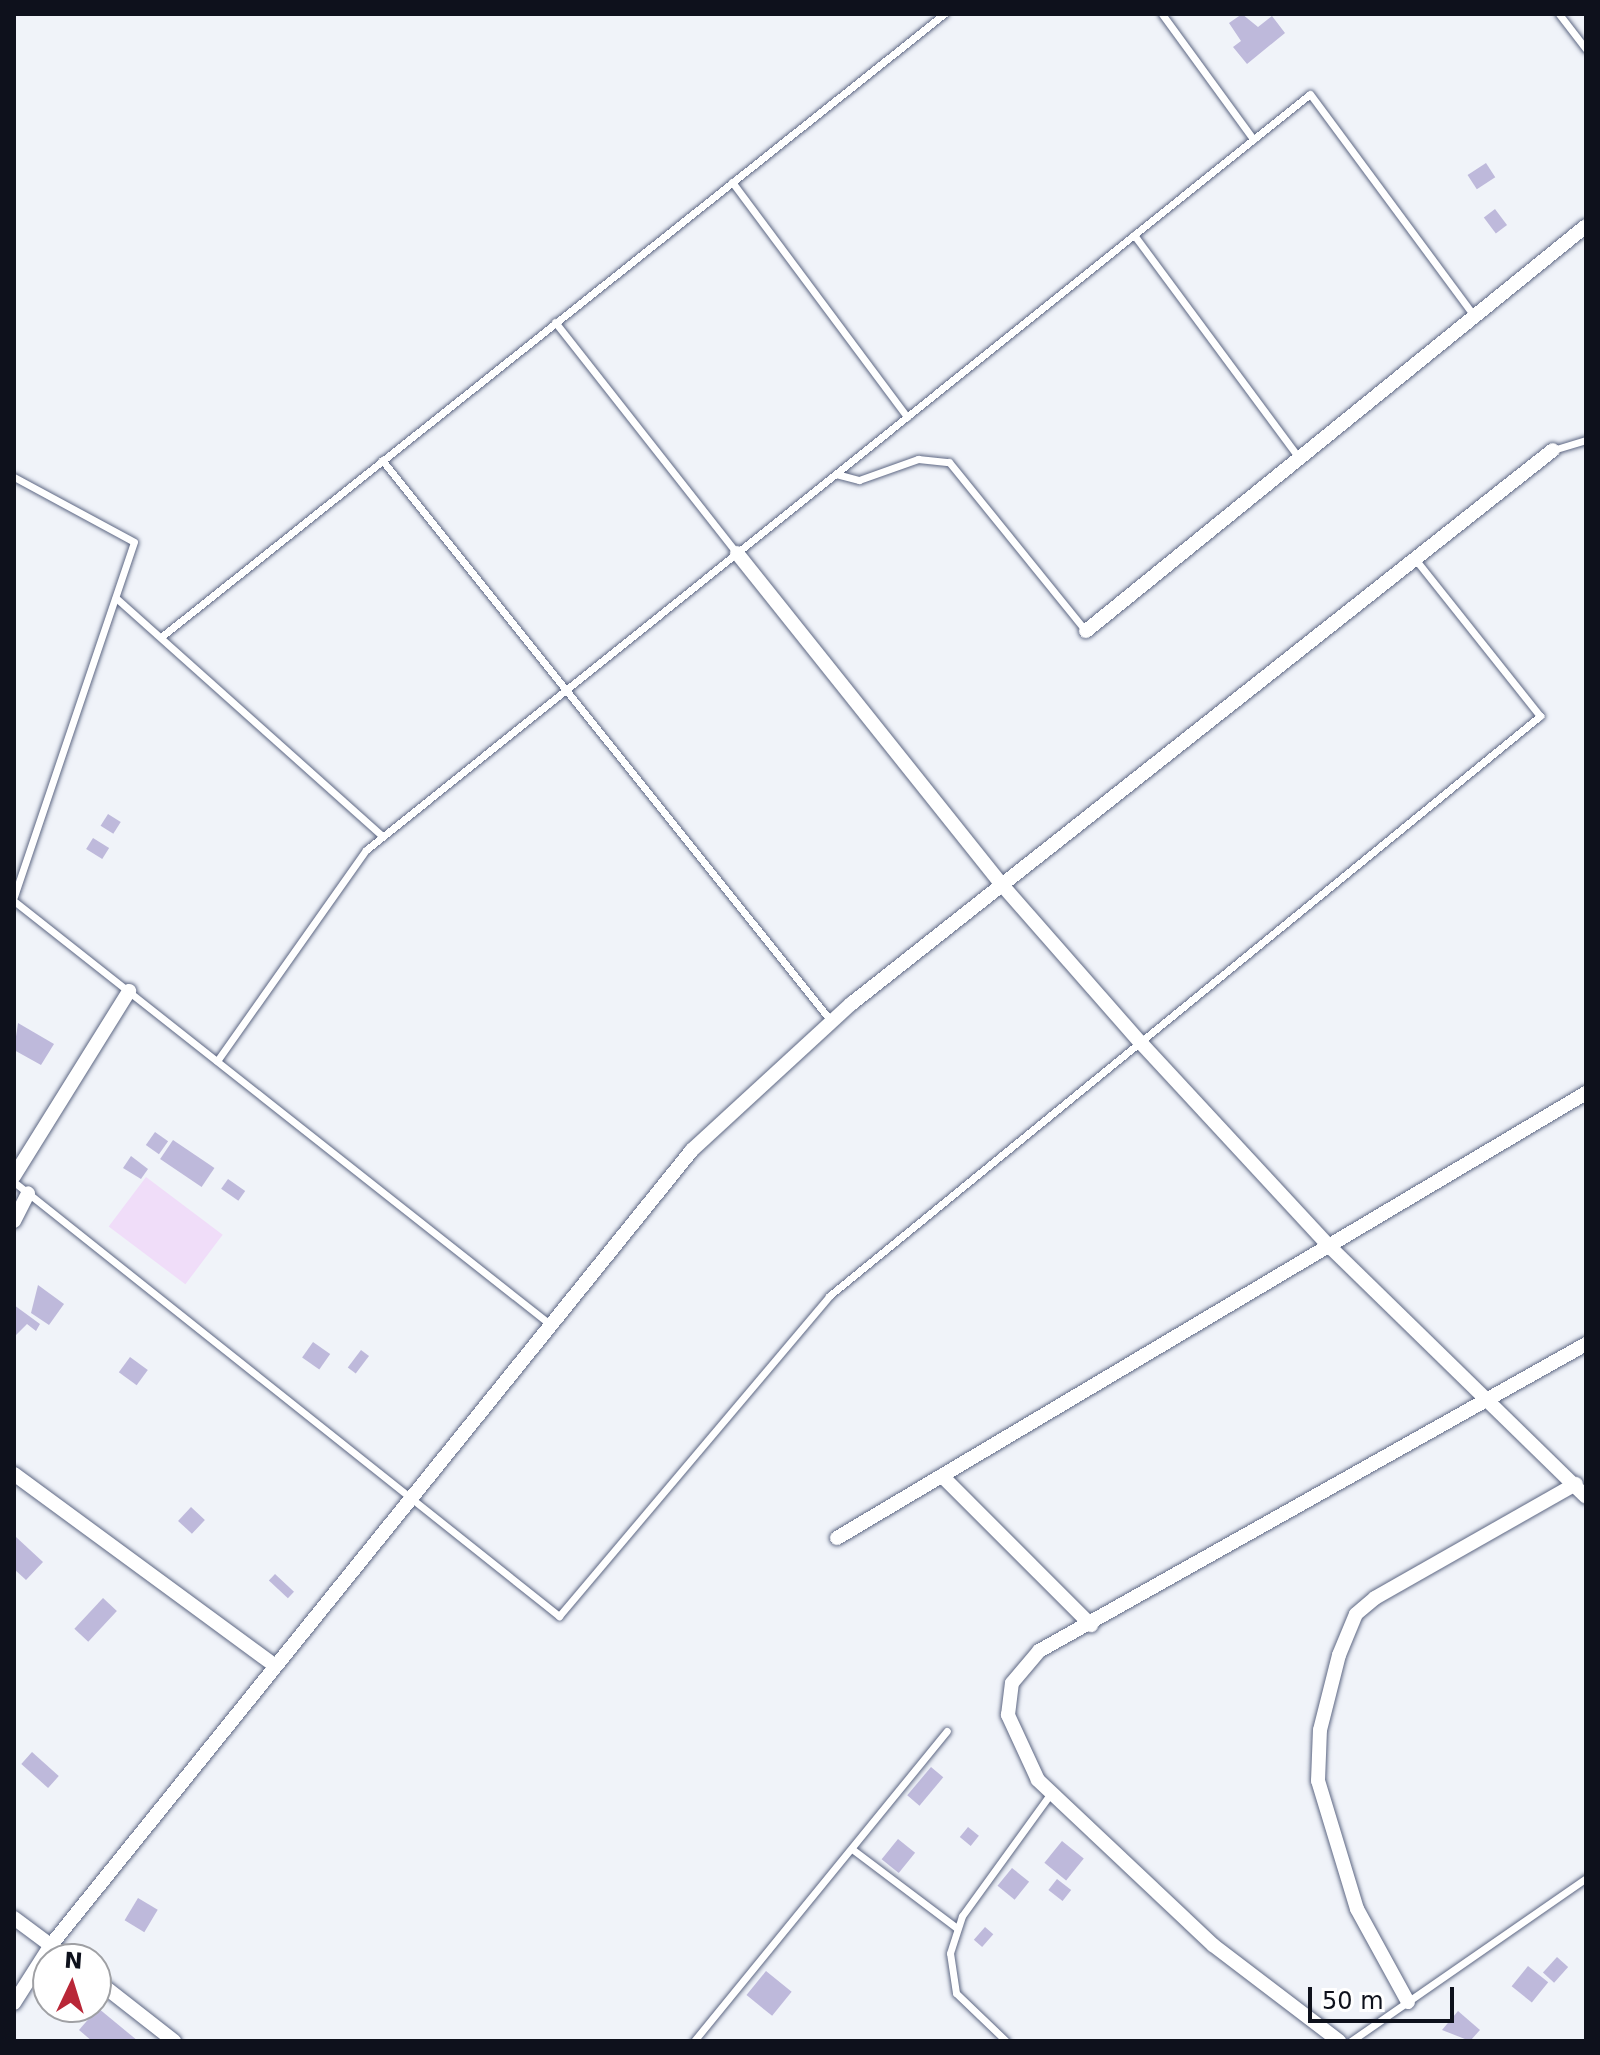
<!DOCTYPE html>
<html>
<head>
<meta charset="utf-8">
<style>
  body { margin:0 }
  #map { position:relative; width:1600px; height:2055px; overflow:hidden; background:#f0f3f9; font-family:"DejaVu Sans",sans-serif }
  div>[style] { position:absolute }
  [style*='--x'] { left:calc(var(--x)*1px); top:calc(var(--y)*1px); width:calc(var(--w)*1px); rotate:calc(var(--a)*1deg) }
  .green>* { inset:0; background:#f0ddf9; transform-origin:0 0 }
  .building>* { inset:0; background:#beb9db; transform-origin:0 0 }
  .roads { filter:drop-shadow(0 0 2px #5d6783) drop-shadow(0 0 2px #5d6783) }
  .service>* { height:7px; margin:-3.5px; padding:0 3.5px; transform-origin:3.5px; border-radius:3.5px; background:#fff }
  .minor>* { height:14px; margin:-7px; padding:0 7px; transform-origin:7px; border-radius:7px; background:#fff }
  span { translate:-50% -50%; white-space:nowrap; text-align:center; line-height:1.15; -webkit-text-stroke:7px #fff; paint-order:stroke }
  .frame { position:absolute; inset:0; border:16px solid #0e111c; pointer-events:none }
  .north { position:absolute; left:32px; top:1943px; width:80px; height:80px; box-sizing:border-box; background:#fff; border:2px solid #9fa0a4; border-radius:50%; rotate:4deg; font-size:22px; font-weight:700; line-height:32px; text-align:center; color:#0e111c }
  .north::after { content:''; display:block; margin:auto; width:28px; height:36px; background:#b92738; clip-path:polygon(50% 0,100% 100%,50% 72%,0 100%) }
  .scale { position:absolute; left:1308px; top:1987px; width:146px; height:36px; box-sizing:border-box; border:4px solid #0e111c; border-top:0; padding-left:10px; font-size:24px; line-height:28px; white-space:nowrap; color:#0e111c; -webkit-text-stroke:6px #fff; paint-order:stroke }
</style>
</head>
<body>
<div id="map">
  <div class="green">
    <div style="left:146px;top:1177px;width:96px;height:62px;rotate:37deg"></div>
  </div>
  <div class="building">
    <div style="clip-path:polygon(1242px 14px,1258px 27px,1272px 16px,1285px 33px,1247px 64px,1233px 47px,1241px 41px,1229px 23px)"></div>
    <div style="left:1486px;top:163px;width:17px;height:22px;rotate:57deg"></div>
    <div style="left:1495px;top:209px;width:20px;height:14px;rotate:53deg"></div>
    <div style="left:108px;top:814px;width:15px;height:14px;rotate:32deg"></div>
    <div style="left:93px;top:838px;width:19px;height:13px;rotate:32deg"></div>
    <div style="clip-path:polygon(18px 1023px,54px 1044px,41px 1065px,14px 1050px)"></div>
    <div style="left:155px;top:1132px;width:16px;height:16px;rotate:35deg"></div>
    <div style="left:173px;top:1140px;width:50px;height:23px;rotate:34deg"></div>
    <div style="clip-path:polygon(131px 1156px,148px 1169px,141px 1179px,123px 1168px)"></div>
    <div style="left:228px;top:1179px;width:21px;height:12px;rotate:35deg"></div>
    <div style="clip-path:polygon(38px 1285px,64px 1304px,49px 1325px,31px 1313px)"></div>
    <div style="clip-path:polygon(14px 1305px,40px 1324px,36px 1331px,27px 1324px,14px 1337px)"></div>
    <div style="left:313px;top:1342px;width:21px;height:19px;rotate:35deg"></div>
    <div style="left:361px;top:1350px;width:10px;height:22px;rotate:37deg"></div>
    <div style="left:130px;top:1357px;width:22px;height:19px;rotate:36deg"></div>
    <div style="left:191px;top:1507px;width:19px;height:19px;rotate:43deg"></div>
    <div style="clip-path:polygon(16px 1537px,43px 1562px,26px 1580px,14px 1569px)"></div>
    <div style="left:275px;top:1574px;width:26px;height:9px;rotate:43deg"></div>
    <div style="left:103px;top:1598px;width:19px;height:42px;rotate:43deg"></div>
    <div style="left:32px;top:1752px;width:36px;height:16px;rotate:42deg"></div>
    <div style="left:931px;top:1767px;width:16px;height:37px;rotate:40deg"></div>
    <div style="left:968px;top:1827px;width:14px;height:13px;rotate:39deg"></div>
    <div style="left:898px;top:1839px;width:22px;height:26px;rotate:39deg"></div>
    <div style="left:1062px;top:1841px;width:28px;height:28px;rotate:39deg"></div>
    <div style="left:1012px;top:1868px;width:22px;height:23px;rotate:39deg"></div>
    <div style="left:1057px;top:1879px;width:18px;height:14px;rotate:38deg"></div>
    <div style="left:138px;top:1898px;width:23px;height:26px;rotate:31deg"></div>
    <div style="left:985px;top:1927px;width:11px;height:17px;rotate:41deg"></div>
    <div style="left:1557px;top:1957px;width:15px;height:21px;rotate:42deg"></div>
    <div style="left:1528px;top:1966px;width:26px;height:26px;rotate:39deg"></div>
    <div style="left:766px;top:1971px;width:33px;height:31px;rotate:39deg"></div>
    <div style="clip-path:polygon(98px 2008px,138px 2041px,92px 2041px,79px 2030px)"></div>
    <div style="clip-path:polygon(1458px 2011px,1480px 2030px,1470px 2041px,1442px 2030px)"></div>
  </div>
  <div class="roads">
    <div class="service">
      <div style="--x:1162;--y:14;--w:155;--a:53.9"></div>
      <div style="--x:1559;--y:14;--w:44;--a:52.4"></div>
      <div style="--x:732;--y:182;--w:293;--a:53.3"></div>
      <div style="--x:1134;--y:235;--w:276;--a:53.5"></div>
      <div style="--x:555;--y:322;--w:294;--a:51.8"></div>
      <div style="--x:1553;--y:450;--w:34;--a:-17"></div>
      <div style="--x:382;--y:460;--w:719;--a:51.33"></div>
      <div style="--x:836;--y:474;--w:24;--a:15"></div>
      <div style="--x:859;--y:480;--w:63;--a:-19.6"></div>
      <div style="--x:918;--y:459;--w:31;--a:6"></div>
      <div style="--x:949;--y:462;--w:218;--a:51"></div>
      <div style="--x:14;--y:477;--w:136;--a:28.4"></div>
      <div style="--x:134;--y:542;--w:375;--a:108.7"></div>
      <div style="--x:116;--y:598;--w:358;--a:41.8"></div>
      <div style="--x:161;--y:637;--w:1001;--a:-38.51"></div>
      <div style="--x:14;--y:901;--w:679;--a:38.3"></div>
      <div style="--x:217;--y:1061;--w:258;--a:-54.8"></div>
      <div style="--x:366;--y:850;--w:1209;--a:-38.69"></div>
      <div style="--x:1310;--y:94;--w:274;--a:53.5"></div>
      <div style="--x:14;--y:1182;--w:697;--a:38.53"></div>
      <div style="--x:559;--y:1616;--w:419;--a:-49.8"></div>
      <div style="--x:829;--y:1296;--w:918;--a:-39.21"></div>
      <div style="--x:1540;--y:716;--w:201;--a:-128.5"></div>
      <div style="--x:852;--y:1849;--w:131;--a:37"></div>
      <div style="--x:694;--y:2041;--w:400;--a:-50.8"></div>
      <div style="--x:1006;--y:2041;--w:69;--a:-136.2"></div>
      <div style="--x:956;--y:1993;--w:40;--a:-98.5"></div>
      <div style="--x:950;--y:1953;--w:39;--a:-72"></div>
      <div style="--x:962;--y:1916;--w:152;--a:-54.1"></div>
      <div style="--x:1351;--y:2041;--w:286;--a:-34.7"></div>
    </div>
    <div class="minor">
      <div style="--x:737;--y:553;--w:425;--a:51.4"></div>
      <div style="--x:1002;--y:885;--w:209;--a:48.7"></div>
      <div style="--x:1140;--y:1042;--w:281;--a:47.2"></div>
      <div style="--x:1331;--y:1248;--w:356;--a:44.3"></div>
      <div style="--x:1086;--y:631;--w:643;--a:-39.01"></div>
      <div style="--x:14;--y:1176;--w:218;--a:-58.1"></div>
      <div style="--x:14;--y:1221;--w:31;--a:-63"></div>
      <div style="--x:14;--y:1474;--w:323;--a:36.3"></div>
      <div style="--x:942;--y:1476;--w:211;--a:45"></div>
      <div style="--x:837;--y:1538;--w:871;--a:-30.72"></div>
      <div style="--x:14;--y:1918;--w:69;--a:36.7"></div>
      <div style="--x:96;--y:1980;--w:99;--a:38"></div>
      <div style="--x:1408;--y:2002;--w:106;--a:-118.7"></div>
      <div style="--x:1357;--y:1909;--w:134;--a:-106.9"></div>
      <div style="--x:1318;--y:1781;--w:51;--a:-87.8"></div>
      <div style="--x:1320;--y:1730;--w:77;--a:-75.8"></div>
      <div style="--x:1339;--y:1655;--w:44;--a:-67.5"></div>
      <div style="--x:1356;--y:1614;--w:25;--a:-40"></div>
      <div style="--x:1375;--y:1598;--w:231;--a:-29.6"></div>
      <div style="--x:14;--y:2003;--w:69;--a:-57.5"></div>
      <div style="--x:51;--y:1945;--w:1021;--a:-51.12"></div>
      <div style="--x:692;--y:1150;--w:216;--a:-42.6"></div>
      <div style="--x:851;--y:1004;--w:894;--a:-38.28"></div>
      <div style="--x:1339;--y:2041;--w:158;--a:-142.7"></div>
      <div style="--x:1213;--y:1945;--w:241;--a:-136.7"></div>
      <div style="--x:1038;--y:1780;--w:72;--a:-114.8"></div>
      <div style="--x:1008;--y:1715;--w:32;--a:-83"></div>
      <div style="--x:1012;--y:1683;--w:42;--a:-49.8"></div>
      <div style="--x:1039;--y:1651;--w:627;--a:-29.3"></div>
    </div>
  </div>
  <div class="frame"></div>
  <div class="north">N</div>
  <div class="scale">50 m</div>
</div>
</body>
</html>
